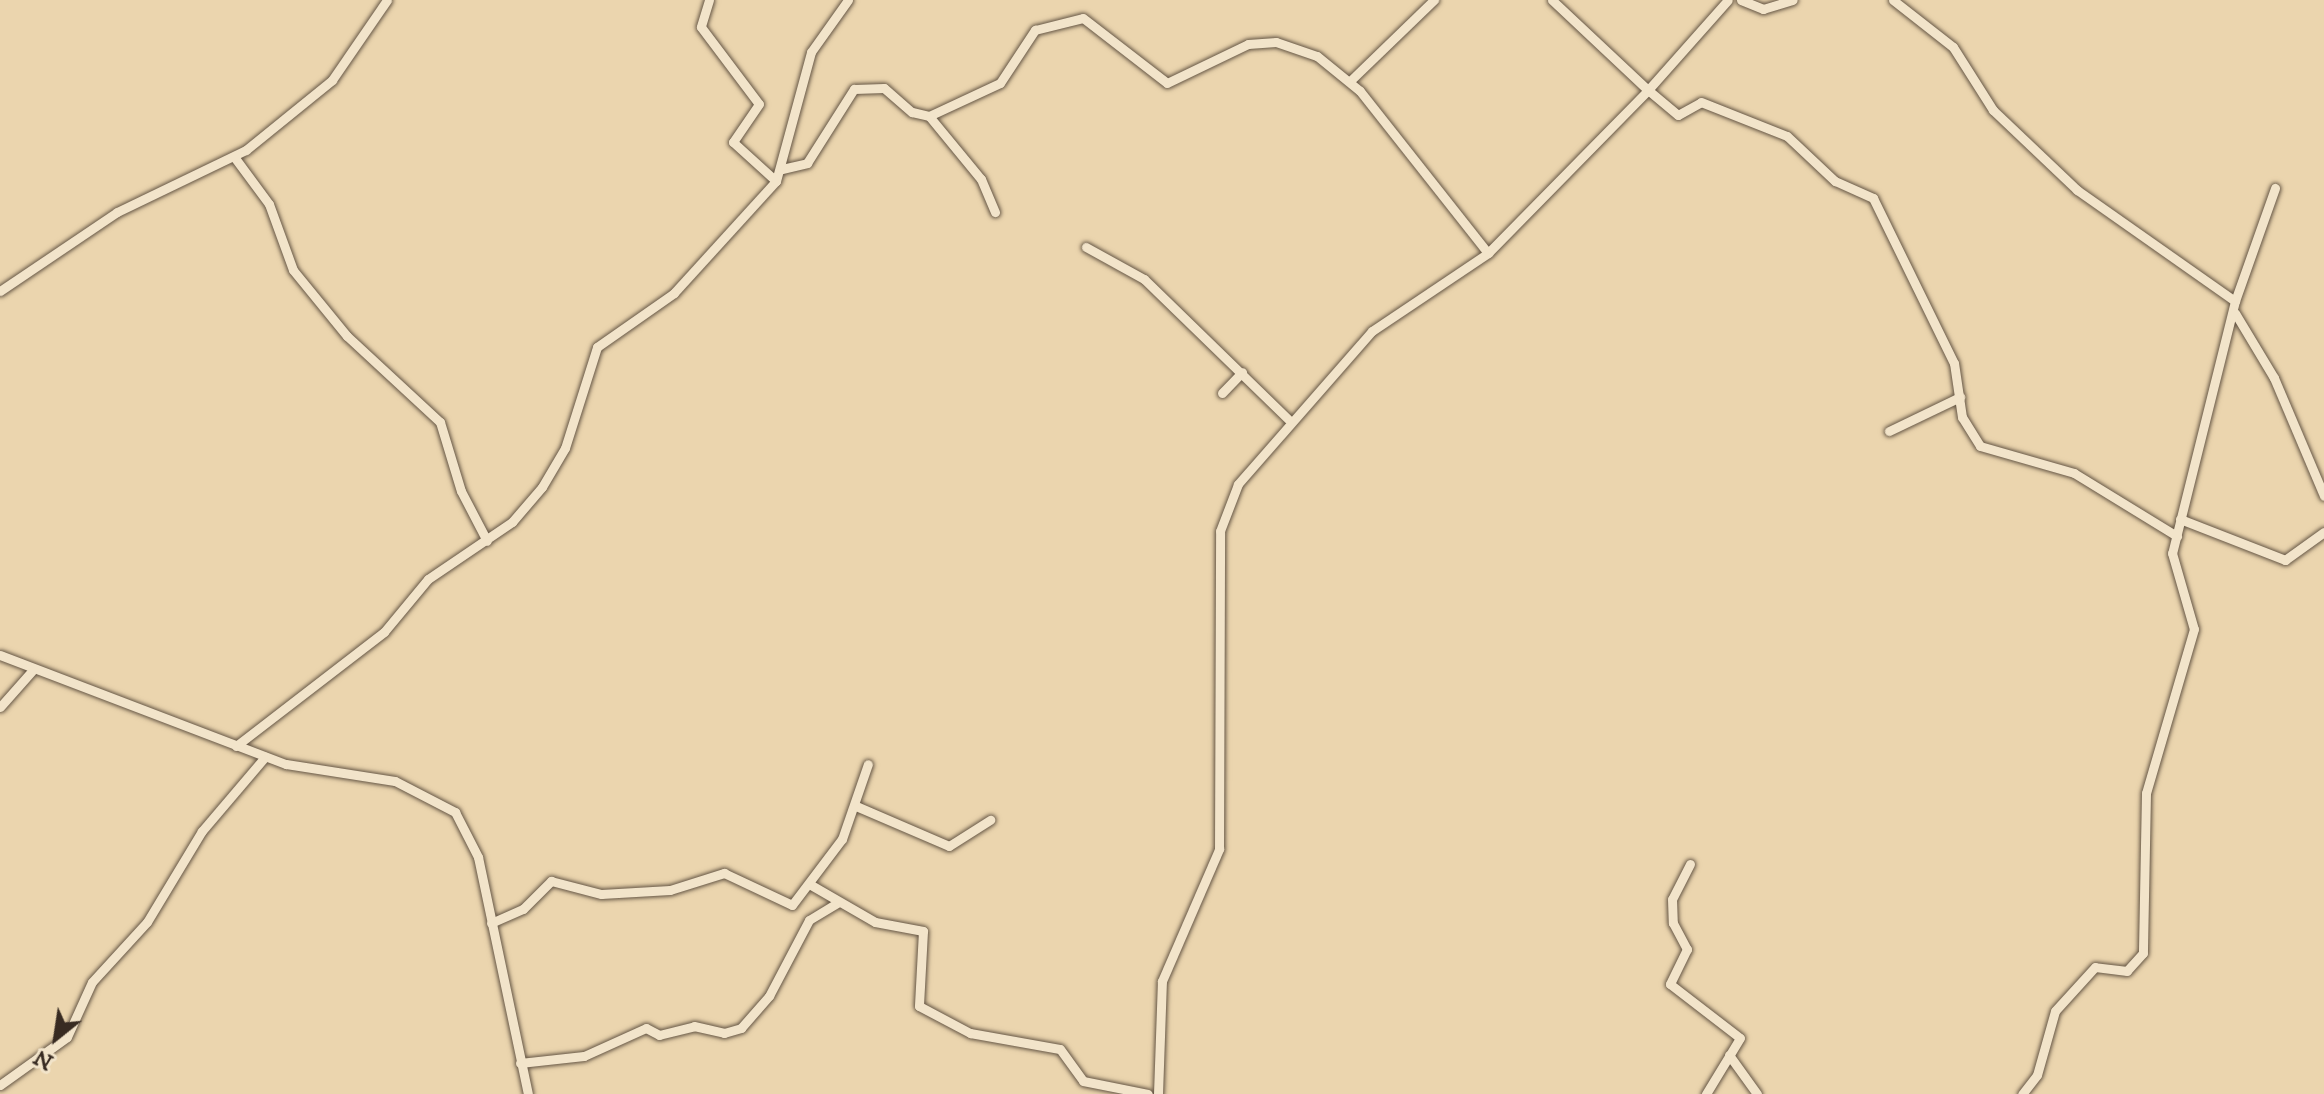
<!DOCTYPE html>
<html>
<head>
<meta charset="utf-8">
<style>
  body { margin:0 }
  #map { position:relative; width:2324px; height:1094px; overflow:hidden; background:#ebd5ae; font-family:"IM FELL DW Pica",serif }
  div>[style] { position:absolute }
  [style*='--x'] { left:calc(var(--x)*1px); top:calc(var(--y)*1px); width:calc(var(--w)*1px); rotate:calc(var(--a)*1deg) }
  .roads { filter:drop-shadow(0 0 2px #655645) drop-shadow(0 0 2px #655645) }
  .minor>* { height:9px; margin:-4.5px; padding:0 4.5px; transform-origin:4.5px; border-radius:4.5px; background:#f2e4ca }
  span { translate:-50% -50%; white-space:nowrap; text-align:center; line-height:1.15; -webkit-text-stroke:8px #f2e4ca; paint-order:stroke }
  .north { position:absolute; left:16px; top:998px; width:80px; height:80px; -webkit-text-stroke:6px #f2e4ca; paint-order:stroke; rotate:210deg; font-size:22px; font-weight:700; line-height:32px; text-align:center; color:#382b22 }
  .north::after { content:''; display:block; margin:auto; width:28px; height:36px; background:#382b22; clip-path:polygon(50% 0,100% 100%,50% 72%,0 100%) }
</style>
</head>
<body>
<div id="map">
  <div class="roads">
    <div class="minor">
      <div style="--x:709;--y:0;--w:28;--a:107"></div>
      <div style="--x:701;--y:27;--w:96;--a:53"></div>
      <div style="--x:759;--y:104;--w:46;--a:124.4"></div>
      <div style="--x:733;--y:142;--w:58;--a:42.2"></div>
      <div style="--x:1552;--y:0;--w:132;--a:43.2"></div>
      <div style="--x:1648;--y:90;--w:120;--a:-48.4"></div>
      <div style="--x:1741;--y:0;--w:24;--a:22"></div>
      <div style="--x:1763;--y:9;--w:31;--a:-17"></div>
      <div style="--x:1893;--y:0;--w:76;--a:38.1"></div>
      <div style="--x:1953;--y:47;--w:75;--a:57.6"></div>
      <div style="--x:1993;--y:110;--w:116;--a:43.6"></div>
      <div style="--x:2077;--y:190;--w:193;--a:35.1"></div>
      <div style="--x:2235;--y:301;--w:260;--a:104"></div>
      <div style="--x:2172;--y:553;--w:79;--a:73.9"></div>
      <div style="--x:2194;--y:629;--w:171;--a:106.3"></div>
      <div style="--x:2146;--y:793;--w:160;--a:91.1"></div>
      <div style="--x:2143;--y:953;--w:24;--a:132"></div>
      <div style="--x:2127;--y:971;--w:32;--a:-173"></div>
      <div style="--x:2095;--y:967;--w:59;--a:132.3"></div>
      <div style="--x:2055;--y:1011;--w:66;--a:105.7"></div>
      <div style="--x:2037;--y:1075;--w:24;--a:128"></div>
      <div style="--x:1350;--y:81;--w:117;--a:-44"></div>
      <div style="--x:929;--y:116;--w:82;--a:50.5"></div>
      <div style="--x:981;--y:179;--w:36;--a:67"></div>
      <div style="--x:235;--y:158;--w:57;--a:53.5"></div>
      <div style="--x:269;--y:204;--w:70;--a:70"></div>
      <div style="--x:293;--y:270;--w:85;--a:50.7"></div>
      <div style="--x:347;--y:336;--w:127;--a:42.8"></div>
      <div style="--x:440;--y:422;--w:72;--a:73.1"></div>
      <div style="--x:461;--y:491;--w:56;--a:62.5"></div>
      <div style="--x:782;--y:169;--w:26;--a:-13"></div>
      <div style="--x:807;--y:163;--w:88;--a:-57.6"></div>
      <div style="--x:854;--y:89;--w:30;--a:-2"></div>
      <div style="--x:884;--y:88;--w:37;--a:41"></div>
      <div style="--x:912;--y:112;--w:17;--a:13"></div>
      <div style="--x:929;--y:116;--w:78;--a:-24.9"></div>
      <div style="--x:1000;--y:83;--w:64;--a:-56.6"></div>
      <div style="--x:1035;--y:30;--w:49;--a:-14"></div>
      <div style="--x:1083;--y:18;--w:106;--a:37.7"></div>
      <div style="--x:1167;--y:83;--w:90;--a:-25.7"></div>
      <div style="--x:1248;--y:44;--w:28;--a:-4"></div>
      <div style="--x:1276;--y:42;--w:43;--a:18.9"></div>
      <div style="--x:1317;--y:56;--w:55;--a:39.1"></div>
      <div style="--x:1360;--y:91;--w:206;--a:51.7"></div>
      <div style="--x:1086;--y:247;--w:66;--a:28.9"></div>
      <div style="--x:1144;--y:279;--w:201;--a:44.2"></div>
      <div style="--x:0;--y:291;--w:141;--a:-34"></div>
      <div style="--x:117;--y:212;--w:143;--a:-25.7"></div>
      <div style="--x:246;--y:150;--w:111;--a:-39.1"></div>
      <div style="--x:332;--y:80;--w:97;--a:-55.5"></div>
      <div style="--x:2235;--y:301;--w:120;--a:-70.5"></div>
      <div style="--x:2235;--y:313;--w:76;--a:59"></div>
      <div style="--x:2274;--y:378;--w:128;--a:67"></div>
      <div style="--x:1222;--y:393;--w:29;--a:-46"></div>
      <div style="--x:1889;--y:431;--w:79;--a:-25.6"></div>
      <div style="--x:2180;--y:519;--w:113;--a:21.3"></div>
      <div style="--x:2285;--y:560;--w:48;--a:-35.7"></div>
      <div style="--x:0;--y:655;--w:306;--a:20.9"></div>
      <div style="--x:286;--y:764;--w:110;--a:8.9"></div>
      <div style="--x:395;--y:781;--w:68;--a:27.3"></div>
      <div style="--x:455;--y:812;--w:51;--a:62.9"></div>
      <div style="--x:478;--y:857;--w:242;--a:78.1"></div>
      <div style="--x:0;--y:707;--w:48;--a:-48.4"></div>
      <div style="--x:236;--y:746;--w:187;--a:-37.6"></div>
      <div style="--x:384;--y:632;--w:69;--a:-50.3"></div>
      <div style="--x:428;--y:579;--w:102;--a:-34.2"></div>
      <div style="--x:512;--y:522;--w:46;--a:-49.4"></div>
      <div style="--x:542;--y:487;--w:45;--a:-59.5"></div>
      <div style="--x:565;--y:448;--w:106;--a:-72.4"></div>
      <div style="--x:597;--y:347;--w:94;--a:-35"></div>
      <div style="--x:674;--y:293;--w:151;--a:-47.7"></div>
      <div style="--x:776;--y:181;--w:134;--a:-74.8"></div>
      <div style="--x:811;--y:52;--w:64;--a:-54.6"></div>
      <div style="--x:856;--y:806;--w:101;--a:23.3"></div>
      <div style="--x:949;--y:846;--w:49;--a:-32.4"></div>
      <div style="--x:1690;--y:864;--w:39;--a:117"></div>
      <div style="--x:1672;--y:899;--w:24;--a:88"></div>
      <div style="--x:1673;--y:923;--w:30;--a:62"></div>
      <div style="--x:1687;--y:949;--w:39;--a:116"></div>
      <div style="--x:1670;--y:984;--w:88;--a:37.6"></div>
      <div style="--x:1740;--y:1038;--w:66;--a:121.3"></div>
      <div style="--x:811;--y:885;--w:74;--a:30"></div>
      <div style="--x:875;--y:922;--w:49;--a:10.6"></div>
      <div style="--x:923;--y:931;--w:75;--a:93.1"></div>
      <div style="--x:919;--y:1006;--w:58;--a:27.9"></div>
      <div style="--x:970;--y:1033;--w:91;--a:10.1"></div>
      <div style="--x:1060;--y:1049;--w:39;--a:54"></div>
      <div style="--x:1083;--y:1081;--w:66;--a:11.3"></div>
      <div style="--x:491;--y:923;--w:35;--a:-24"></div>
      <div style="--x:523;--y:909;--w:40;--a:-45"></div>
      <div style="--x:551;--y:881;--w:52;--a:14.6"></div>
      <div style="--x:601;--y:894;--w:69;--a:-3.3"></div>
      <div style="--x:670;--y:890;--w:57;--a:-17.5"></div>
      <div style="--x:724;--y:873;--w:75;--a:25.2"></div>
      <div style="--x:792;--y:905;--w:83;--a:-52.9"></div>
      <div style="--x:842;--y:839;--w:79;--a:-70.9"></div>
      <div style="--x:1729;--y:1055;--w:48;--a:54.3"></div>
      <div style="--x:520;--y:1063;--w:64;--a:-6.2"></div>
      <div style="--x:584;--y:1056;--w:68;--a:-24.3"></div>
      <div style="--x:646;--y:1028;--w:15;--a:28"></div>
      <div style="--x:659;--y:1035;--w:36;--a:-14"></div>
      <div style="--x:694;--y:1026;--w:31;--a:13"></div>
      <div style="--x:724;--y:1033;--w:18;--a:-16"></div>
      <div style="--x:741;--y:1028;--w:43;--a:-48.8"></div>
      <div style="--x:769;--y:996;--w:86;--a:-62.2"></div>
      <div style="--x:809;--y:920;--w:35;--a:-31"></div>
      <div style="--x:0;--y:1085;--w:82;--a:-35.6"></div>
      <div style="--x:67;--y:1037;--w:60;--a:-65.6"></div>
      <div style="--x:92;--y:982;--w:81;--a:-47.5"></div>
      <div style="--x:147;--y:922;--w:106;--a:-58.9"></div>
      <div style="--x:202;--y:831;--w:97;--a:-49.6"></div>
      <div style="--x:1158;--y:1094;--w:113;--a:-88"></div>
      <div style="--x:1162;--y:981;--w:144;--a:-66.6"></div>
      <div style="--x:1219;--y:849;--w:318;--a:-89.8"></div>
      <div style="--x:1220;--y:531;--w:50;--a:-69"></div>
      <div style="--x:1238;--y:484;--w:203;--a:-48.8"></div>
      <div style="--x:1372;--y:331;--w:140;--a:-33.9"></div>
      <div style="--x:1488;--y:253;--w:228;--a:-45.5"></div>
      <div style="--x:1648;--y:90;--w:39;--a:40"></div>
      <div style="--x:1678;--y:115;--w:26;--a:-29"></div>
      <div style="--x:1701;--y:102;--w:92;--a:21.6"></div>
      <div style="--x:1787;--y:136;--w:66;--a:43.2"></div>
      <div style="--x:1835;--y:181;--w:42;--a:24.1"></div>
      <div style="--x:1873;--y:198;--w:184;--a:63.9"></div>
      <div style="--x:1954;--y:363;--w:55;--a:81.6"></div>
      <div style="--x:1962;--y:417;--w:34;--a:58"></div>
      <div style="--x:1980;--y:446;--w:98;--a:16"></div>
      <div style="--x:2074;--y:473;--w:121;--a:31.5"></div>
    </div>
  </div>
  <div class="north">N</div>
</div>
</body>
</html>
